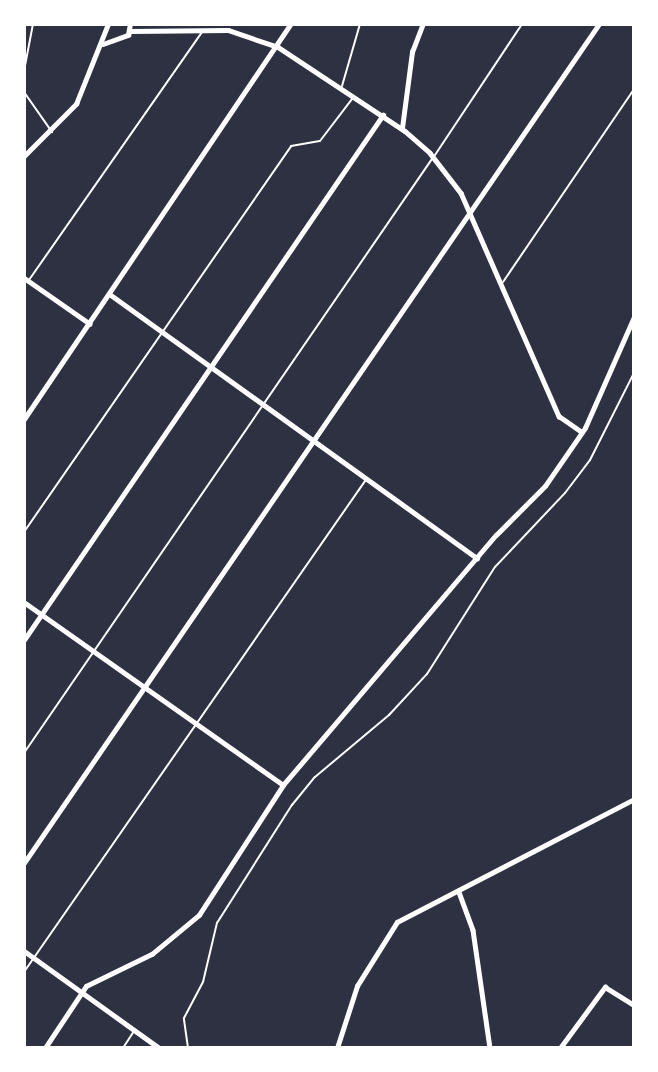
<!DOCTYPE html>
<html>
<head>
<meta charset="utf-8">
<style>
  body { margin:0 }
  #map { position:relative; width:658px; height:1072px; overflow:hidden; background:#2d3142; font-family:"Exo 2",sans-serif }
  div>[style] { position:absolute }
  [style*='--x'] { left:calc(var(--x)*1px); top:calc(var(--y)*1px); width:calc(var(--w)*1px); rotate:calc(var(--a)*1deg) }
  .path>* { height:2px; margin:-1px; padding:0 1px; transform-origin:1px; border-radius:1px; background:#fff }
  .service>* { height:2px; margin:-1px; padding:0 1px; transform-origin:1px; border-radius:1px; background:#fff }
  .minor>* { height:4.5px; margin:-2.25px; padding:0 2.25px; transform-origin:2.25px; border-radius:2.25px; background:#fff }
  .tertiary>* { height:5px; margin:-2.5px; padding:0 2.5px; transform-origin:2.5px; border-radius:2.5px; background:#fff }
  span { translate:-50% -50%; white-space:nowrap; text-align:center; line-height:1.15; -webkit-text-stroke:7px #fff; paint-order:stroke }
  .frame { position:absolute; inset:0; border:26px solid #fff; pointer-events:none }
</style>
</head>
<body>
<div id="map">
  <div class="path">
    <div style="--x:188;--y:1048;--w:30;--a:-98"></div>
    <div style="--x:184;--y:1018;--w:41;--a:-62.2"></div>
    <div style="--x:203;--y:982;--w:61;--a:-76.7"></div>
    <div style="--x:217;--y:923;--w:140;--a:-57.6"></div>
    <div style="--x:292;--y:805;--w:36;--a:-51"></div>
    <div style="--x:315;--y:777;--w:97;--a:-40"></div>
    <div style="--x:389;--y:715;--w:56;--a:-47.2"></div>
    <div style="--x:427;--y:674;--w:127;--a:-57.6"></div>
    <div style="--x:495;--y:567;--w:102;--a:-46.6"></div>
    <div style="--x:565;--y:493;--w:41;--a:-52.9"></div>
    <div style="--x:590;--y:460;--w:97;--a:-63.2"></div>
  </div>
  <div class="service">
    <div style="--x:24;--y:71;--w:48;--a:-79.2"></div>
    <div style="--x:342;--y:86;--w:65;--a:-73.8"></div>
    <div style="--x:24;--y:92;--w:49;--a:55"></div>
    <div style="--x:435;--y:155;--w:157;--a:-56.4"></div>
    <div style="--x:29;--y:280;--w:302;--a:-55.1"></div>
    <div style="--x:503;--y:282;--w:233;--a:-55.8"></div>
    <div style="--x:24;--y:532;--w:469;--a:-55.3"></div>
    <div style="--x:291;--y:146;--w:29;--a:-10"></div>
    <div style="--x:320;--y:141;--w:53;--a:-52.7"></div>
    <div style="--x:24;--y:753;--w:721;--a:-55.52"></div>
    <div style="--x:24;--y:972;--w:598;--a:-55.22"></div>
    <div style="--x:123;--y:1048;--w:20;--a:-57"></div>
  </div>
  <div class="minor">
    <div style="--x:131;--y:31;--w:97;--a:-0.6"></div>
    <div style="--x:228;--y:30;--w:53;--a:18.8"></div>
    <div style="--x:278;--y:47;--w:152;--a:33.5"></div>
    <div style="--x:405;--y:131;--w:33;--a:41"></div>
    <div style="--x:430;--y:153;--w:51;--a:52.2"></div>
    <div style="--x:461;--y:193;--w:244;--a:66.3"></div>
    <div style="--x:559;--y:416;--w:28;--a:35"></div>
    <div style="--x:103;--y:44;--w:27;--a:-20"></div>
    <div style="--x:128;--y:35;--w:11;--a:-80"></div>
    <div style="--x:402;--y:128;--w:77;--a:-82.5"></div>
    <div style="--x:412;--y:52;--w:30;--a:-69"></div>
    <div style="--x:24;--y:156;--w:74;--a:-45"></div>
    <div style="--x:76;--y:104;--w:86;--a:-68.2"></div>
    <div style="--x:111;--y:295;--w:451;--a:35.7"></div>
    <div style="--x:24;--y:602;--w:317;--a:35.2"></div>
    <div style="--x:24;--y:640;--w:636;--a:-55.64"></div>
    <div style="--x:24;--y:863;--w:1017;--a:-55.58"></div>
    <div style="--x:459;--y:892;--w:40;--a:69.8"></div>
    <div style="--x:473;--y:930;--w:119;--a:81.8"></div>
    <div style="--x:45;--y:1048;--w:74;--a:-56.5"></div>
    <div style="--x:86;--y:986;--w:73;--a:-25.9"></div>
    <div style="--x:152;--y:954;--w:61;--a:-39.7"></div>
    <div style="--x:199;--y:915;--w:155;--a:-57.1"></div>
    <div style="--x:283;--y:785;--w:328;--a:-49.6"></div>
    <div style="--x:496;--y:535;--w:69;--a:-45"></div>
    <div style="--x:545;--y:486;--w:70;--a:-55.4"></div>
    <div style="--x:585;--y:428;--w:121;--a:-66.2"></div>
    <div style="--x:337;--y:1048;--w:65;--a:-72.1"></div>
    <div style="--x:357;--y:986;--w:75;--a:-58"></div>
    <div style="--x:397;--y:922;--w:267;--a:-27.4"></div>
    <div style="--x:560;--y:1048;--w:76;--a:-53.6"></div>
    <div style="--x:605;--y:987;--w:34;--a:32"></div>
  </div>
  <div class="tertiary">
    <div style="--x:24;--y:278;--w:80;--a:34.9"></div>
    <div style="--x:24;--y:419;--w:476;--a:-56"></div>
    <div style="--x:24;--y:951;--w:166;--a:35.7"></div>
  </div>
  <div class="frame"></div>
</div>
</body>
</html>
